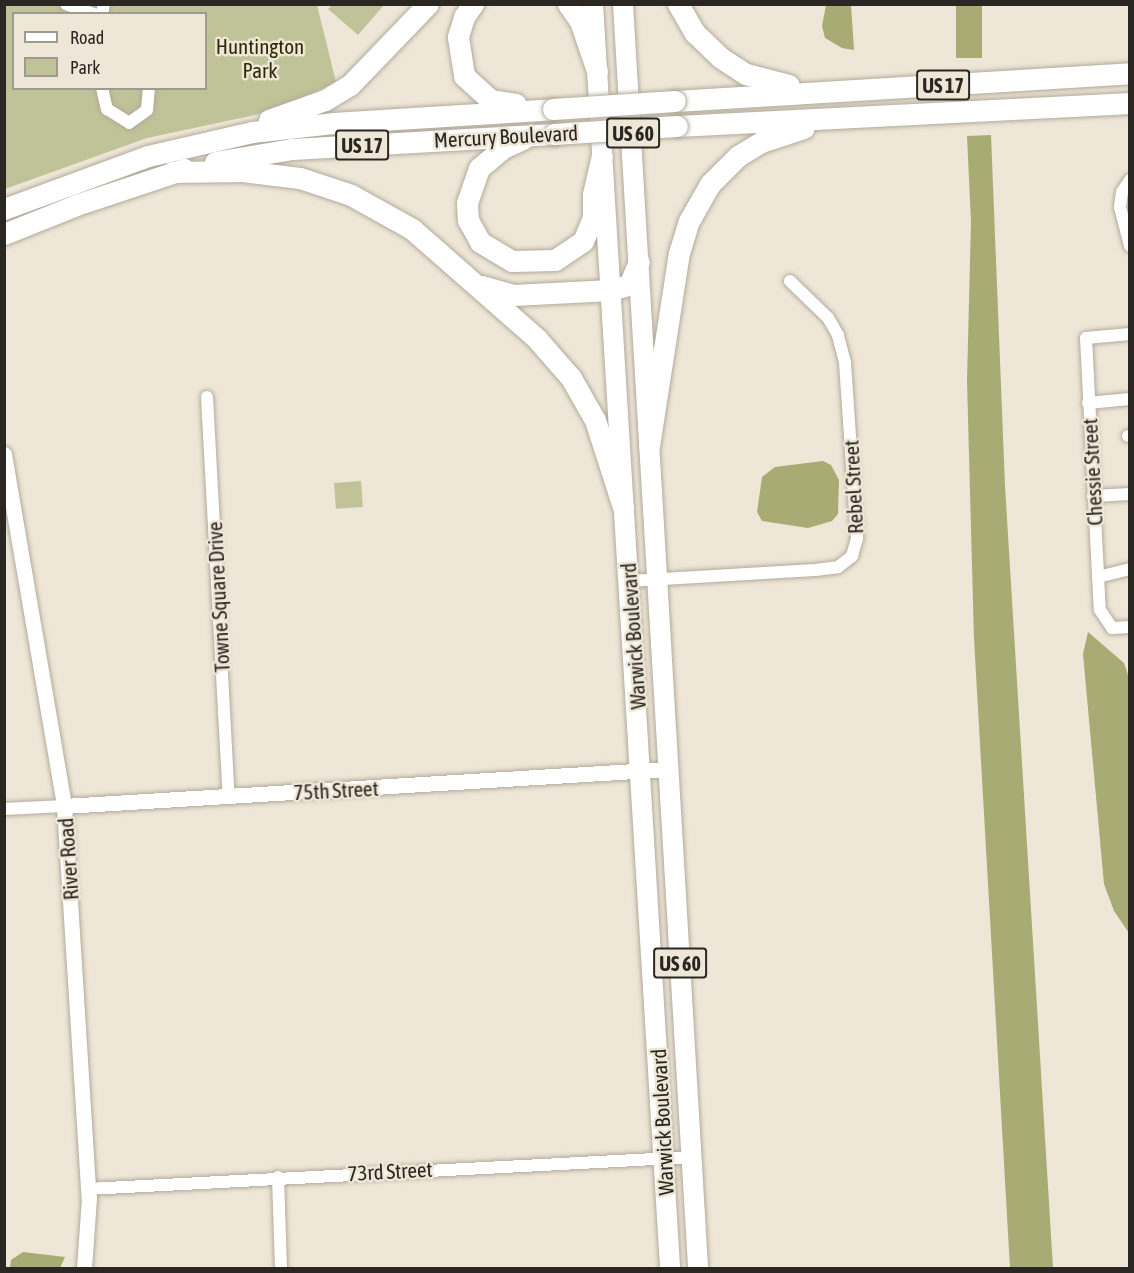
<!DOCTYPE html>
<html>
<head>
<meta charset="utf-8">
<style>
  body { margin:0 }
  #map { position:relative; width:1134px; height:1273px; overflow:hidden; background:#eee6d6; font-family:"Asap Condensed",sans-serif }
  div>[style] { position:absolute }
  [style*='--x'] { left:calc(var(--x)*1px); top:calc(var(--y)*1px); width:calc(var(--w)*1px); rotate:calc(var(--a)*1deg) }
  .green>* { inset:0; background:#c0c298; transform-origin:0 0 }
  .forest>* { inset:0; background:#a8ab74; transform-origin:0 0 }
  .roads { filter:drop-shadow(0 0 2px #b2aa9c) drop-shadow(0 0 2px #b2aa9c) }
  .minor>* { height:12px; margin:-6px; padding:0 6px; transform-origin:6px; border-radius:6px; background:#fff }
  .tertiary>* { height:15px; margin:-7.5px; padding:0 7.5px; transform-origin:7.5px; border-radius:7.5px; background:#fff }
  .primary>* { height:20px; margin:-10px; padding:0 10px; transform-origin:10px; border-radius:10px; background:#fff }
  .trunk>* { height:21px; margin:-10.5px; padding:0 10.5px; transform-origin:10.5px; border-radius:10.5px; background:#fff }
  .bridges { filter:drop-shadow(0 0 2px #b2aa9c) drop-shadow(0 0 2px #b2aa9c) }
  .trunk-bridge>* { height:21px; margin:-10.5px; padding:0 10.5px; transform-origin:10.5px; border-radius:10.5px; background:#fff }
  span { translate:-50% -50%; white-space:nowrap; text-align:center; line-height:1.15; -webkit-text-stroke:5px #eee6d6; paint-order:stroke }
  .shield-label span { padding:2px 4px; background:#eee6d6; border:2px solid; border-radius:4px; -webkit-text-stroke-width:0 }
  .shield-label { font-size:20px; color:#2a2722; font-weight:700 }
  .park-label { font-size:21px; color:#2b2b00 }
  .street-label { font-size:21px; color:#2a2722 }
  .frame { position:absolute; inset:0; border:6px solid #2a2722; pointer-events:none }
  .legend { position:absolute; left:12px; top:12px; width:195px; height:78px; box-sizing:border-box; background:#eee6d6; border:2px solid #a09a8e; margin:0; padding:8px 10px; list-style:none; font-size:18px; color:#2a2722 }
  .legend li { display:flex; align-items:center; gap:12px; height:30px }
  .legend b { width:30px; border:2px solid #a09a8e }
</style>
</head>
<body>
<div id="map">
  <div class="green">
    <div style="clip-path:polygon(evenodd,5px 5px,317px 5px,336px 82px,273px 111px,147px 138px,5px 189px,5px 5px,14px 14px,206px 14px,206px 88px,14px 88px,14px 14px)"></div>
    <div style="clip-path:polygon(332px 5px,332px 4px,384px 5px,358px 35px,328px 9px)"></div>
    <div style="left:361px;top:481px;width:26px;height:27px;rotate:86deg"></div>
  </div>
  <div class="forest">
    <div style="clip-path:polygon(826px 5px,851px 5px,854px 50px,842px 48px,825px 38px,822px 26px)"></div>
    <div style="left:956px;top:5px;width:26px;height:53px"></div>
    <div style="clip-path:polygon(991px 135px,1005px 486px,1053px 1268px,1010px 1268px,974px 639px,967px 381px,971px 222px,967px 136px)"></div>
    <div style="clip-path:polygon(823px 461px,831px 465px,839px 480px,838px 514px,832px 521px,808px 528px,762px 521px,757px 512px,762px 477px,775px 467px)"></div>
    <div style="clip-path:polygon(1088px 632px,1124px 663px,1129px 678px,1129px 933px,1114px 911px,1104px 884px,1083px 654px)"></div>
    <div style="clip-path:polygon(23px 1252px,65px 1257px,60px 1268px,10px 1268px,11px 1260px)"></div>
  </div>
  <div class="roads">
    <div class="minor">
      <div style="--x:66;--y:4;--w:30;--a:20"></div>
      <div style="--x:102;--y:14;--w:10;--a:-79"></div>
      <div style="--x:102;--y:88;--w:22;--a:77"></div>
      <div style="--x:107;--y:109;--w:26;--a:32"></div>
      <div style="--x:129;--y:123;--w:22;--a:-36"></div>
      <div style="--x:147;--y:110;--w:22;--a:-85"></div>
      <div style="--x:1130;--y:180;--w:14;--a:124"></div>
      <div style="--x:1122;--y:192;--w:15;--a:98"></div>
      <div style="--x:1120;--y:207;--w:40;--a:75.6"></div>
      <div style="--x:1130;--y:334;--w:44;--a:174.8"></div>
      <div style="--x:1086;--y:338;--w:272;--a:87.1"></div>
      <div style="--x:1100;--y:610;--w:22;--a:56"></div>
      <div style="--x:1112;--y:628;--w:18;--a:-3"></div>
      <div style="--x:207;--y:397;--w:401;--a:86.9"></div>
      <div style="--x:1088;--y:403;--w:42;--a:-5.4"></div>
      <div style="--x:1128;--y:436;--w:2;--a:0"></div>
      <div style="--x:1093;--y:496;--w:37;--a:-3"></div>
      <div style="--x:1098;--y:577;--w:33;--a:-14"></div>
      <div style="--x:629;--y:581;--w:186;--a:-3.4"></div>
      <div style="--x:815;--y:570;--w:23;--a:-7"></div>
      <div style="--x:838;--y:567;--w:18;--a:-38"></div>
      <div style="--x:852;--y:556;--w:18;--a:-74"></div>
      <div style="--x:857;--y:539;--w:177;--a:-93.9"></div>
      <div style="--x:845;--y:362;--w:28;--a:-105"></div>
      <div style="--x:838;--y:335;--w:20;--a:-120"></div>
      <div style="--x:828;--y:318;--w:53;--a:-135.8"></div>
      <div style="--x:4;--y:809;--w:60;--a:-2.9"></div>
      <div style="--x:278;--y:1177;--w:91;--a:88.1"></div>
      <div style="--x:88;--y:1189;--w:605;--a:-3.03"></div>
    </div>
    <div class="tertiary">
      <div style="--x:4;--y:454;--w:357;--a:80.3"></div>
      <div style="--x:64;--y:806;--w:393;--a:86.4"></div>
      <div style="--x:89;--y:1198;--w:70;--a:94.1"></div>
      <div style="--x:64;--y:806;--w:605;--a:-3.51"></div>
    </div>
    <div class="primary">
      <div style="--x:593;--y:4;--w:1266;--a:86.51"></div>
      <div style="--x:623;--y:4;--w:1266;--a:86.6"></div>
    </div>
    <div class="trunk">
      <div style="--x:473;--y:4;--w:16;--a:125"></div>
      <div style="--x:464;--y:17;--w:21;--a:107"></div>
      <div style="--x:458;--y:37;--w:39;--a:81"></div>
      <div style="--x:464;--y:76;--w:36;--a:42"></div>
      <div style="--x:491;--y:100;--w:25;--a:9"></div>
      <div style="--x:568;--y:4;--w:21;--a:55"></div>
      <div style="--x:580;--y:21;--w:53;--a:71.2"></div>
      <div style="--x:678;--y:4;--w:34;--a:60"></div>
      <div style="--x:695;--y:33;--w:36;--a:44"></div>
      <div style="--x:721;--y:58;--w:30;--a:33"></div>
      <div style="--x:746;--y:74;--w:44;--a:14.3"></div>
      <div style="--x:675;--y:101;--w:456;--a:-3.5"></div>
      <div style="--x:269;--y:120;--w:59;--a:-19.7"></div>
      <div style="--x:325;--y:100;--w:29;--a:-31"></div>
      <div style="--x:350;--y:85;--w:112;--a:-46.1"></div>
      <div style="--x:677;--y:126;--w:454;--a:-2.9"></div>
      <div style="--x:523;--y:139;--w:22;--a:156"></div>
      <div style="--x:503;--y:148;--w:31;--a:140"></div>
      <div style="--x:479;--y:168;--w:37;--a:109"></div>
      <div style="--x:467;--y:203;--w:17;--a:87"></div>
      <div style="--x:468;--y:220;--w:25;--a:61"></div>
      <div style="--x:480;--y:242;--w:37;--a:31"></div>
      <div style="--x:512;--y:261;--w:43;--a:-1.3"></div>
      <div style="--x:555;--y:260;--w:34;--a:-34"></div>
      <div style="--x:583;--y:241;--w:25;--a:-67"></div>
      <div style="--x:593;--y:218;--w:24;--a:-90"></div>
      <div style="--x:593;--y:194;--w:39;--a:-77"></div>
      <div style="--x:215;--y:162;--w:78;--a:-9.6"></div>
      <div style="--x:292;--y:149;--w:262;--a:-3.3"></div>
      <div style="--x:172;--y:172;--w:70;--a:-0.8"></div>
      <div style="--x:242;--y:171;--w:58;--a:6.9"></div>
      <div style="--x:300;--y:178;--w:54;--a:18.4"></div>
      <div style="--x:351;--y:195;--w:70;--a:29.1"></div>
      <div style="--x:412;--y:229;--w:167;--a:41.3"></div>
      <div style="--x:537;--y:339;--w:52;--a:48.9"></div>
      <div style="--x:571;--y:378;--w:48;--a:60.3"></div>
      <div style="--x:595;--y:420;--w:91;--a:72.2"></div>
      <div style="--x:4;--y:209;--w:153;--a:-20.2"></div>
      <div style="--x:148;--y:156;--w:107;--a:-13"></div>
      <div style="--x:252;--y:132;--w:81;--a:-6.3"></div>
      <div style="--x:333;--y:123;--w:220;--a:-3.6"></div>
      <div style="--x:4;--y:234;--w:78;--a:-21.9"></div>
      <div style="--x:76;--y:205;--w:114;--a:-18.4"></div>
      <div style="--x:482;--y:286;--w:32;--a:16"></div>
      <div style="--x:513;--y:295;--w:98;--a:-2.9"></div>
      <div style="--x:611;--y:290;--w:19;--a:-16"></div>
      <div style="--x:629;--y:285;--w:25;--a:-67"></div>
      <div style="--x:649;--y:446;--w:195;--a:-81.2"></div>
      <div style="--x:679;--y:253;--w:34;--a:-73"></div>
      <div style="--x:689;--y:221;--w:43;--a:-60.4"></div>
      <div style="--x:710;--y:184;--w:40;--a:-45"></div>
      <div style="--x:738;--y:156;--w:27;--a:-31"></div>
      <div style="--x:761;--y:142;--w:45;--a:-18"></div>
    </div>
  </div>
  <div class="bridges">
    <div class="trunk-bridge">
      <div style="--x:553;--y:109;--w:122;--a:-3.8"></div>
      <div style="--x:554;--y:134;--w:123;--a:-3.7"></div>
    </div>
  </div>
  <div class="shield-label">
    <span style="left:943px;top:85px">US 17</span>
    <span style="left:633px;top:133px">US 60</span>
    <span style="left:362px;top:145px">US 17</span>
    <span style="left:680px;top:963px">US 60</span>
  </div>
  <div class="park-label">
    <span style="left:260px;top:58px">Huntington<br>Park</span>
  </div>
  <div class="street-label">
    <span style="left:506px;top:136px;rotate:-3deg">Mercury Boulevard</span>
    <span style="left:1092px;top:472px;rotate:-93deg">Chessie Street</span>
    <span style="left:853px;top:487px;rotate:-93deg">Rebel Street</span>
    <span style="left:218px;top:597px;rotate:-93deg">Towne Square Drive</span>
    <span style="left:633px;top:636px;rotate:-94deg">Warwick Boulevard</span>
    <span style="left:336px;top:790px;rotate:-3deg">75th Street</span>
    <span style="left:68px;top:859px;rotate:-94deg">River Road</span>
    <span style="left:662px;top:1122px;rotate:-93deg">Warwick Boulevard</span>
    <span style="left:390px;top:1171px;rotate:-3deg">73rd Street</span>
  </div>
  <div class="frame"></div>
  <ul class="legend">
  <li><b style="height:8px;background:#fff"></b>Road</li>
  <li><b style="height:16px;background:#c0c298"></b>Park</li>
  </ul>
</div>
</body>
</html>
